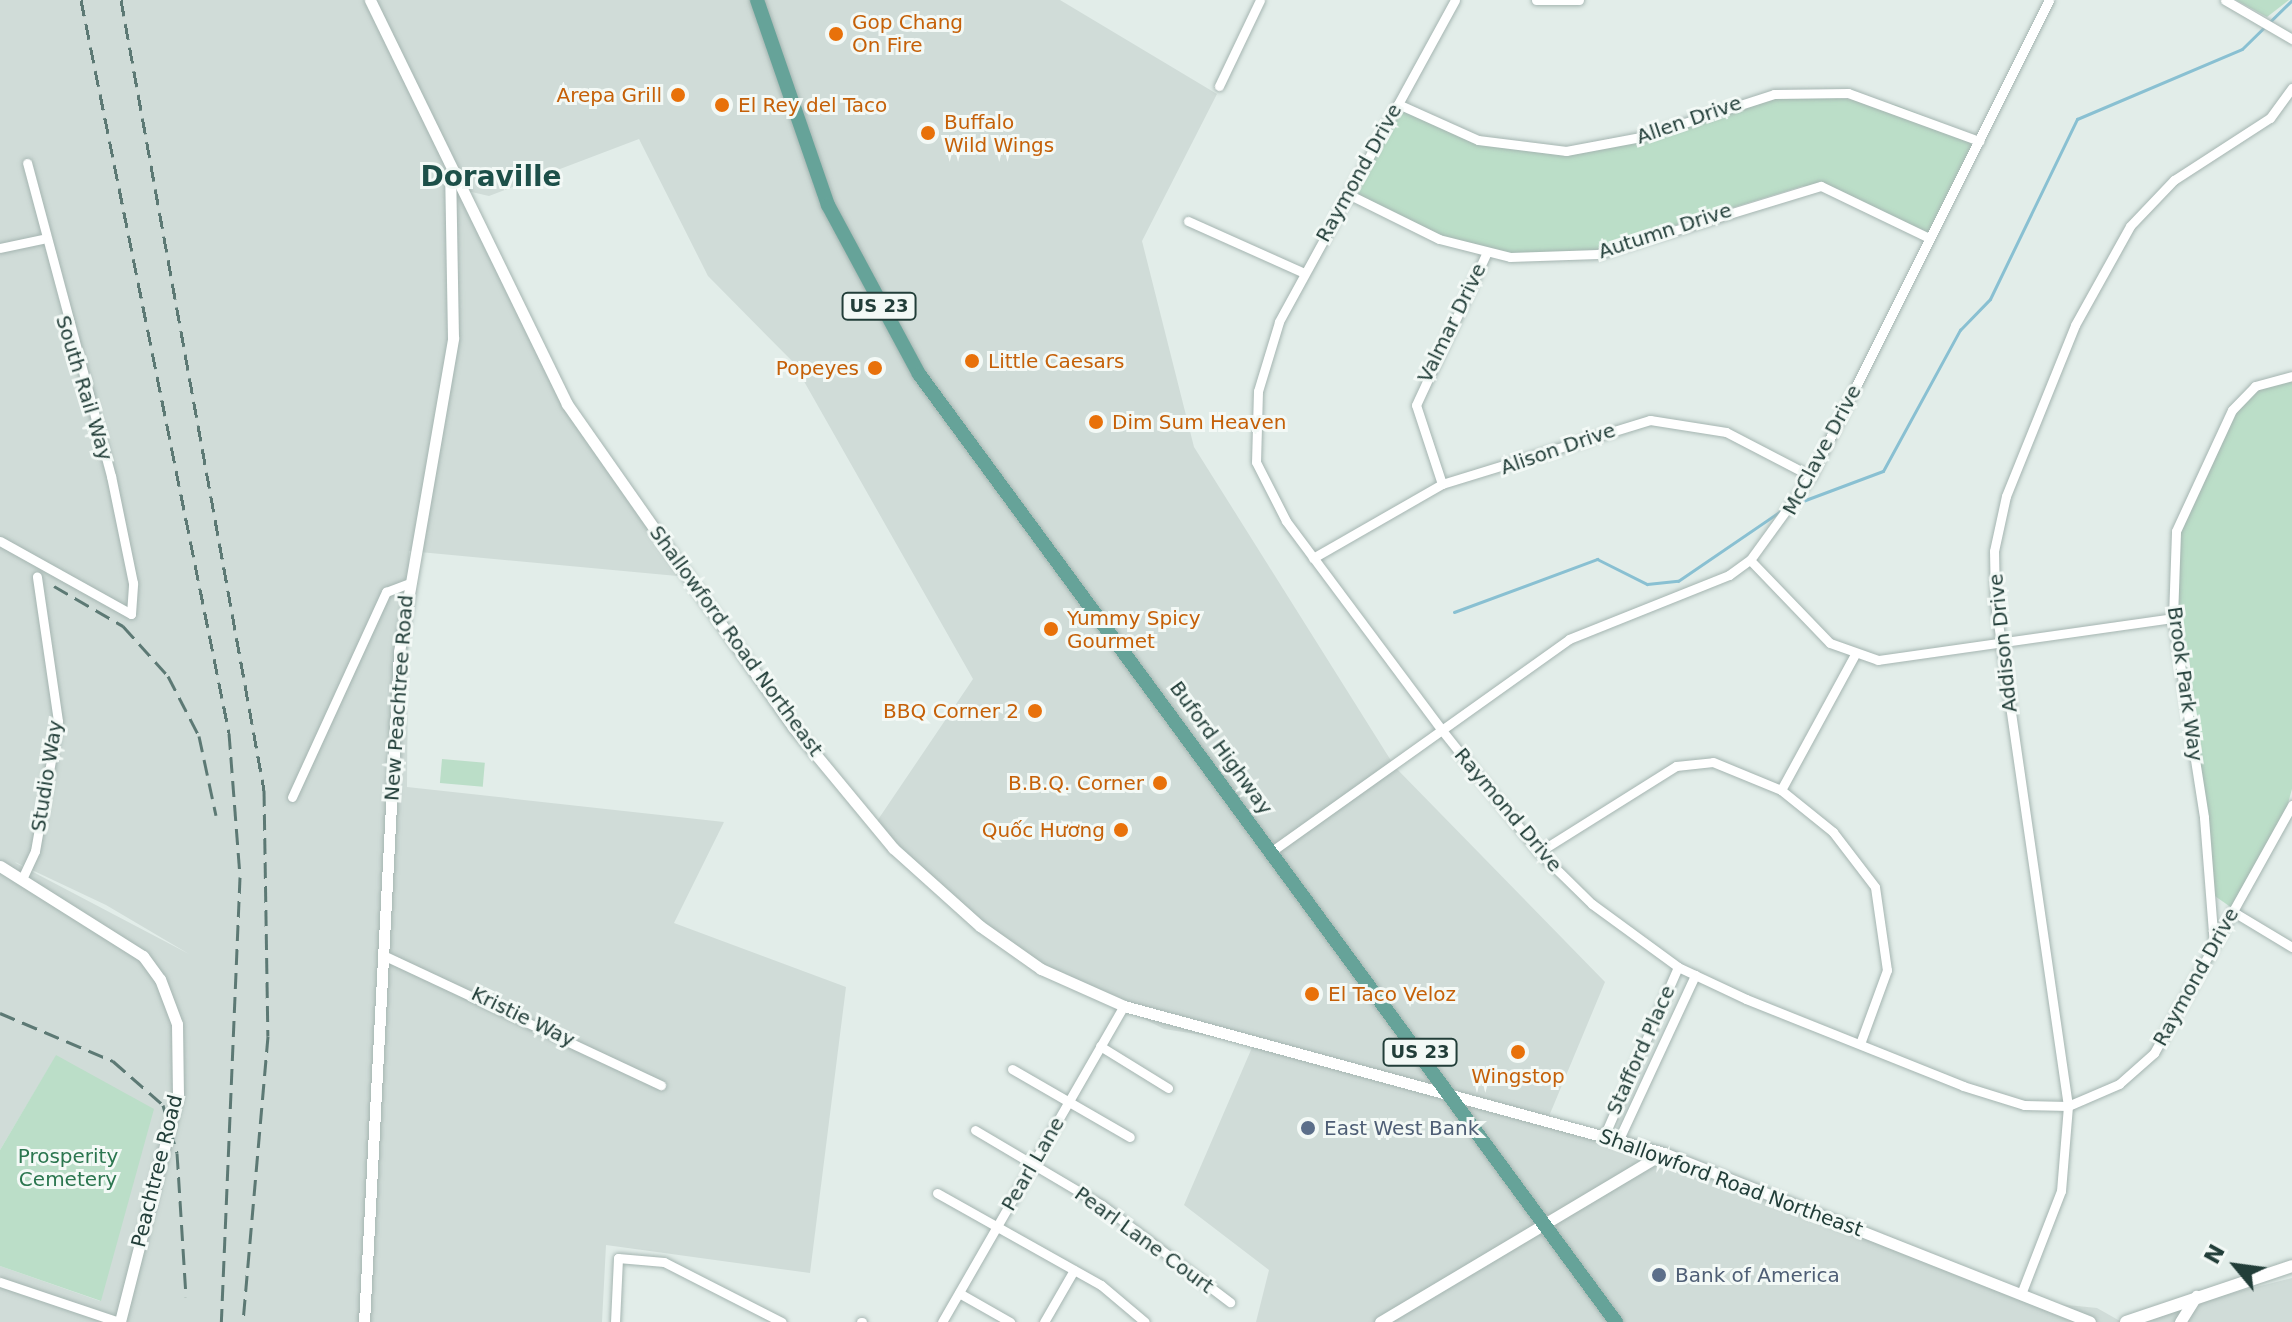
<!DOCTYPE html>
<html>
<head>
<meta charset="utf-8">
<style>
  body { margin:0 }
  #map { position:relative; width:2292px; height:1322px; overflow:hidden; background:#e2ede9; font-family:"DejaVu Sans",sans-serif }
  div>[style] { position:absolute }
  [style*='--x'] { left:calc(var(--x)*1px); top:calc(var(--y)*1px); width:calc(var(--w)*1px); rotate:calc(var(--a)*1deg) }
  .built>* { inset:0; background:#d0dcd8 }
  .green>* { inset:0; background:#bbdec8; transform-origin:0 0 }
  .stream>* { height:3px; margin:-1.5px; padding:0 1.5px; transform-origin:1.5px; border-radius:1.5px; background:#89c0d2 }
  .roads { filter:drop-shadow(0 0 2px #a5b5b1) drop-shadow(0 0 2px #a5b5b1) }
  .minor>* { height:9px; margin:-4.5px; padding:0 4.5px; transform-origin:4.5px; border-radius:4.5px; background:#fff }
  .tertiary>* { height:11px; margin:-5.5px; padding:0 5.5px; transform-origin:5.5px; border-radius:5.5px; background:#fff }
  .secondary>* { height:12px; margin:-6px; padding:0 6px; transform-origin:6px; border-radius:6px; background:#fff }
  .primary>* { height:14px; margin:-7px; padding:0 7px; transform-origin:7px; border-radius:7px; background:#66a399 }
  .rail>* { height:3px; margin-top:-1.5px; transform-origin:0; background:repeating-linear-gradient(90deg,#5c7974 0 16px,transparent 0 24px) }
  .dots>* { width:22px; height:22px; translate:-50% -50%; box-sizing:border-box; border:4px solid #f3f9f6; border-radius:50% }
  span { translate:-50% -50%; white-space:nowrap; text-align:center; line-height:1.15; -webkit-text-stroke:6px #f3f9f6; paint-order:stroke }
  .shield-label span { padding:2px 6px; background:#f3f9f6; border:2px solid; border-radius:6px; -webkit-text-stroke-width:0 }
  .shield-label { font-size:18px; color:#223e39; font-weight:700 }
  .food-label { font-size:20px; color:#c56008 }
  .left { translate:0 -50%; text-align:left }
  .right { translate:-100% -50%; text-align:right }
  .street-label { font-size:20px; color:#223e39 }
  .service-label { font-size:20px; color:#4e5e75 }
  .park-label { font-size:20px; color:#2b764f }
  .district-label { font-size:28px; color:#1d5049; font-weight:700 }
  .north { position:absolute; left:2196px; top:1226px; width:80px; height:80px; -webkit-text-stroke:6px #f3f9f6; paint-order:stroke; rotate:299deg; font-size:22px; font-weight:700; line-height:32px; text-align:center; color:#223e39 }
  .north::after { content:''; display:block; margin:auto; width:28px; height:36px; background:#223e39; clip-path:polygon(50% 0,100% 100%,50% 72%,0 100%) }
</style>
</head>
<body>
<div id="map">
  <div class="built">
    <div style="clip-path:polygon(evenodd,0 0,1060px 0,1217px 94px,1142px 241px,1194px 447px,1395px 767px,1605px 982px,1547px 1121px,1664px 1153px,2027px 1301px,2097px 1308px,2120px 1321px,2292px 1278px,2292px 1322px,1256px 1322px,1269px 1270px,1184px 1205px,1254px 1043px,1164px 1029px,1026px 959px,871px 830px,973px 679px,793px 362px,708px 276px,639px 139px,489px 196px,463px 190px,551px 372px,688px 577px,409px 551px,407px 787px,724px 822px,674px 923px,846px 987px,810px 1273px,606px 1245px,602px 1322px,0 1322px,0 1266px,100px 1301px,56px 1056px,0 1150px,0 0,15px 862px,106px 905px,189px 954px,16px 863px,15px 862px)"></div>
  </div>
  <div class="green">
    <div style="clip-path:polygon(2236px 0,2289px 0,2267px 17px)"></div>
    <div style="clip-path:polygon(1779px 91px,1896px 105px,1981px 139px,1931px 235px,1841px 191px,1803px 186px,1566px 259px,1477px 252px,1351px 196px,1398px 106px,1479px 141px,1554px 151px,1639px 139px)"></div>
    <div style="clip-path:polygon(2282px 378px,2292px 380px,2292px 789px,2283px 821px,2232px 908px,2212px 894px,2172px 556px,2187px 497px,2240px 399px)"></div>
    <div style="left:442px;top:759px;width:43px;height:24px;rotate:5deg"></div>
    <div style="clip-path:polygon(56px 1055px,154px 1109px,101px 1301px,0 1266px,0 1150px)"></div>
  </div>
  <div class="stream">
    <div style="--x:1792;--y:505;--w:97;--a:-20.5"></div>
    <div style="--x:1883;--y:471;--w:161;--a:-61.4"></div>
    <div style="--x:1960;--y:330;--w:43;--a:-45.9"></div>
    <div style="--x:1990;--y:299;--w:200;--a:-64.2"></div>
    <div style="--x:2077;--y:119;--w:179;--a:-23"></div>
    <div style="--x:2242;--y:49;--w:70;--a:-44.4"></div>
    <div style="--x:1454;--y:612;--w:153;--a:-20.3"></div>
    <div style="--x:1597;--y:559;--w:56;--a:26.6"></div>
    <div style="--x:1647;--y:584;--w:31;--a:-6"></div>
    <div style="--x:1678;--y:581;--w:126;--a:-34.3"></div>
  </div>
  <div class="roads">
    <div class="minor">
      <div style="--x:1455;--y:0;--w:367;--a:118.7"></div>
      <div style="--x:1279;--y:322;--w:72;--a:106.9"></div>
      <div style="--x:1258;--y:391;--w:71;--a:91.6"></div>
      <div style="--x:1256;--y:462;--w:66;--a:63"></div>
      <div style="--x:1286;--y:521;--w:259;--a:53.3"></div>
      <div style="--x:1441;--y:729;--w:157;--a:51.5"></div>
      <div style="--x:1539;--y:852;--w:74;--a:44.5"></div>
      <div style="--x:1592;--y:904;--w:107;--a:36.2"></div>
      <div style="--x:1678;--y:967;--w:75;--a:25.2"></div>
      <div style="--x:1746;--y:999;--w:234;--a:21.8"></div>
      <div style="--x:1963;--y:1086;--w:64;--a:17.3"></div>
      <div style="--x:2024;--y:1105;--w:44;--a:1.3"></div>
      <div style="--x:2068;--y:1106;--w:56;--a:-23.3"></div>
      <div style="--x:2119;--y:1084;--w:47;--a:-41.5"></div>
      <div style="--x:2154;--y:1053;--w:284;--a:-60.9"></div>
      <div style="--x:1536;--y:0;--w:43;--a:0"></div>
      <div style="--x:2225;--y:0;--w:78;--a:30.2"></div>
      <div style="--x:1219;--y:86;--w:95;--a:-64.5"></div>
      <div style="--x:1398;--y:104;--w:88;--a:24.2"></div>
      <div style="--x:1478;--y:140;--w:89;--a:7.1"></div>
      <div style="--x:1566;--y:151;--w:76;--a:-10.6"></div>
      <div style="--x:1641;--y:137;--w:140;--a:-17.9"></div>
      <div style="--x:1774;--y:94;--w:74;--a:-0.8"></div>
      <div style="--x:1848;--y:93;--w:140;--a:20.1"></div>
      <div style="--x:1350;--y:195;--w:99;--a:26.3"></div>
      <div style="--x:1439;--y:239;--w:73;--a:14.2"></div>
      <div style="--x:1510;--y:257;--w:88;--a:-2"></div>
      <div style="--x:1598;--y:254;--w:233;--a:-17"></div>
      <div style="--x:1821;--y:186;--w:120;--a:25.7"></div>
      <div style="--x:1188;--y:221;--w:125;--a:24.1"></div>
      <div style="--x:0;--y:248;--w:43;--a:-12.1"></div>
      <div style="--x:1442;--y:484;--w:83;--a:-108.2"></div>
      <div style="--x:1416;--y:405;--w:169;--a:-65.1"></div>
      <div style="--x:0;--y:541;--w:150;--a:29.1"></div>
      <div style="--x:131;--y:614;--w:31;--a:-86"></div>
      <div style="--x:133;--y:583;--w:109;--a:-101.6"></div>
      <div style="--x:111;--y:476;--w:324;--a:-105"></div>
      <div style="--x:1313;--y:558;--w:149;--a:-29.8"></div>
      <div style="--x:1442;--y:484;--w:218;--a:-17.1"></div>
      <div style="--x:1650;--y:420;--w:77;--a:9"></div>
      <div style="--x:1726;--y:432;--w:96;--a:27.4"></div>
      <div style="--x:1750;--y:560;--w:115;--a:46.1"></div>
      <div style="--x:1830;--y:643;--w:51;--a:19.5"></div>
      <div style="--x:1878;--y:660;--w:298;--a:-8.1"></div>
      <div style="--x:1781;--y:790;--w:153;--a:-61.4"></div>
      <div style="--x:292;--y:797;--w:226;--a:-65.4"></div>
      <div style="--x:386;--y:592;--w:22;--a:-21"></div>
      <div style="--x:1272;--y:851;--w:365;--a:-35.5"></div>
      <div style="--x:1569;--y:639;--w:172;--a:-21.8"></div>
      <div style="--x:1729;--y:575;--w:26;--a:-36"></div>
      <div style="--x:1750;--y:560;--w:104;--a:-54"></div>
      <div style="--x:1811;--y:476;--w:532;--a:-63.43"></div>
      <div style="--x:1539;--y:852;--w:162;--a:-32.1"></div>
      <div style="--x:1676;--y:766;--w:37;--a:-6"></div>
      <div style="--x:1713;--y:762;--w:74;--a:22.4"></div>
      <div style="--x:1781;--y:790;--w:67;--a:38.9"></div>
      <div style="--x:1833;--y:832;--w:69;--a:52.6"></div>
      <div style="--x:1875;--y:887;--w:84;--a:81.8"></div>
      <div style="--x:1887;--y:970;--w:76;--a:110.1"></div>
      <div style="--x:22;--y:879;--w:31;--a:-65"></div>
      <div style="--x:35;--y:851;--w:132;--a:-80"></div>
      <div style="--x:58;--y:721;--w:146;--a:-98.3"></div>
      <div style="--x:2232;--y:911;--w:70;--a:31"></div>
      <div style="--x:2214;--y:945;--w:128;--a:-94.5"></div>
      <div style="--x:2204;--y:817;--w:201;--a:-98.9"></div>
      <div style="--x:2173;--y:618;--w:87;--a:-88"></div>
      <div style="--x:2176;--y:531;--w:133;--a:-65.2"></div>
      <div style="--x:2232;--y:410;--w:33;--a:-46"></div>
      <div style="--x:2255;--y:386;--w:38;--a:-15"></div>
      <div style="--x:383;--y:955;--w:307;--a:25.1"></div>
      <div style="--x:1100;--y:1046;--w:80;--a:31.7"></div>
      <div style="--x:1012;--y:1069;--w:136;--a:30"></div>
      <div style="--x:975;--y:1130;--w:147;--a:30.6"></div>
      <div style="--x:1102;--y:1205;--w:161;--a:37.2"></div>
      <div style="--x:1605;--y:1134;--w:182;--a:-66.4"></div>
      <div style="--x:1619;--y:1139;--w:181;--a:-65.1"></div>
      <div style="--x:937;--y:1193;--w:188;--a:29.3"></div>
      <div style="--x:1101;--y:1285;--w:57;--a:40.1"></div>
      <div style="--x:0;--y:1282;--w:126;--a:18.6"></div>
      <div style="--x:959;--y:1293;--w:59;--a:29.6"></div>
      <div style="--x:2021;--y:1294;--w:110;--a:-68.8"></div>
      <div style="--x:2061;--y:1191;--w:85;--a:-85.3"></div>
      <div style="--x:2068;--y:1106;--w:509;--a:-98.24"></div>
      <div style="--x:1995;--y:602;--w:51;--a:-91.1"></div>
      <div style="--x:1994;--y:551;--w:56;--a:-77.7"></div>
      <div style="--x:2006;--y:496;--w:184;--a:-68"></div>
      <div style="--x:2075;--y:325;--w:113;--a:-60.9"></div>
      <div style="--x:2130;--y:226;--w:64;--a:-46.3"></div>
      <div style="--x:2174;--y:180;--w:114;--a:-32.9"></div>
      <div style="--x:2270;--y:118;--w:37;--a:-54"></div>
      <div style="--x:615;--y:1322;--w:64;--a:-87.3"></div>
      <div style="--x:618;--y:1258;--w:46;--a:5"></div>
      <div style="--x:664;--y:1262;--w:132;--a:27"></div>
      <div style="--x:861;--y:1322;--w:1;--a:0"></div>
      <div style="--x:942;--y:1322;--w:365;--a:-60.1"></div>
      <div style="--x:1044;--y:1322;--w:60;--a:-60"></div>
    </div>
    <div class="tertiary">
      <div style="--x:370;--y:0;--w:449;--a:64"></div>
      <div style="--x:567;--y:404;--w:394;--a:55"></div>
      <div style="--x:793;--y:727;--w:157;--a:50.4"></div>
      <div style="--x:893;--y:848;--w:117;--a:41.9"></div>
      <div style="--x:980;--y:926;--w:75;--a:35.2"></div>
      <div style="--x:1041;--y:969;--w:91;--a:24"></div>
      <div style="--x:1124;--y:1006;--w:560;--a:15.23"></div>
      <div style="--x:1664;--y:1153;--w:458;--a:21.6"></div>
      <div style="--x:0;--y:866;--w:169;--a:32.2"></div>
      <div style="--x:143;--y:956;--w:29;--a:54"></div>
      <div style="--x:160;--y:979;--w:48;--a:69.3"></div>
      <div style="--x:177;--y:1024;--w:70;--a:89.2"></div>
      <div style="--x:178;--y:1094;--w:235;--a:104.3"></div>
      <div style="--x:364;--y:1322;--w:671;--a:-87.01"></div>
      <div style="--x:399;--y:652;--w:319;--a:-80.2"></div>
      <div style="--x:453;--y:338;--w:164;--a:-91"></div>
      <div style="--x:1380;--y:1322;--w:330;--a:-30.8"></div>
      <div style="--x:2180;--y:1322;--w:31;--a:-58"></div>
    </div>
    <div class="secondary">
      <div style="--x:2126;--y:1322;--w:175;--a:-18.6"></div>
    </div>
    <div class="primary">
      <div style="--x:757;--y:0;--w:217;--a:70.9"></div>
      <div style="--x:828;--y:205;--w:192;--a:61.7"></div>
      <div style="--x:919;--y:374;--w:1177;--a:53.68"></div>
    </div>
  </div>
  <div class="rail">
    <div style="--x:81;--y:0;--w:748;--a:78.58"></div>
    <div style="--x:229;--y:733;--w:144;--a:85.6"></div>
    <div style="--x:240;--y:877;--w:445;--a:92.4"></div>
    <div style="--x:121;--y:0;--w:803;--a:79.74"></div>
    <div style="--x:264;--y:790;--w:246;--a:89.1"></div>
    <div style="--x:268;--y:1036;--w:287;--a:95"></div>
    <div style="--x:54;--y:586;--w:80;--a:30.1"></div>
    <div style="--x:123;--y:626;--w:67;--a:48"></div>
    <div style="--x:168;--y:676;--w:68;--a:62.7"></div>
    <div style="--x:199;--y:736;--w:81;--a:77.9"></div>
    <div style="--x:0;--y:1013;--w:123;--a:23"></div>
    <div style="--x:113;--y:1061;--w:67;--a:41.3"></div>
    <div style="--x:163;--y:1105;--w:50;--a:73.7"></div>
    <div style="--x:177;--y:1153;--w:144;--a:86.4"></div>
  </div>
  <div class="dots">
    <div style="left:836px;top:34px;background:#e8710a"></div>
    <div style="left:678px;top:95px;background:#e8710a"></div>
    <div style="left:722px;top:105px;background:#e8710a"></div>
    <div style="left:928px;top:133px;background:#e8710a"></div>
    <div style="left:972px;top:361px;background:#e8710a"></div>
    <div style="left:875px;top:368px;background:#e8710a"></div>
    <div style="left:1096px;top:422px;background:#e8710a"></div>
    <div style="left:1051px;top:629px;background:#e8710a"></div>
    <div style="left:1035px;top:711px;background:#e8710a"></div>
    <div style="left:1160px;top:783px;background:#e8710a"></div>
    <div style="left:1121px;top:830px;background:#e8710a"></div>
    <div style="left:1312px;top:994px;background:#e8710a"></div>
    <div style="left:1518px;top:1052px;background:#e8710a"></div>
    <div style="left:1308px;top:1128px;background:#5c6f8a"></div>
    <div style="left:1659px;top:1275px;background:#5c6f8a"></div>
  </div>
  <div class="shield-label">
    <span style="left:879px;top:306px">US 23</span>
    <span style="left:1420px;top:1052px">US 23</span>
  </div>
  <div class="food-label">
    <span class="left" style="left:852px;top:34px">Gop Chang<br>On Fire</span>
    <span class="right" style="left:662px;top:95px">Arepa Grill</span>
    <span class="left" style="left:738px;top:105px">El Rey del Taco</span>
    <span class="left" style="left:944px;top:134px">Buffalo<br>Wild Wings</span>
    <span class="left" style="left:988px;top:361px">Little Caesars</span>
    <span class="right" style="left:859px;top:368px">Popeyes</span>
    <span class="left" style="left:1112px;top:422px">Dim Sum Heaven</span>
    <span class="left" style="left:1067px;top:630px">Yummy Spicy<br>Gourmet</span>
    <span class="right" style="left:1019px;top:711px">BBQ Corner 2</span>
    <span class="right" style="left:1144px;top:783px">B.B.Q. Corner</span>
    <span class="right" style="left:1105px;top:830px">Quốc Hương</span>
    <span class="left" style="left:1328px;top:994px">El Taco Veloz</span>
    <span style="left:1518px;top:1076px">Wingstop</span>
  </div>
  <div class="street-label">
    <span style="left:1689px;top:120px;rotate:-19deg">Allen Drive</span>
    <span style="left:1359px;top:173px;rotate:-61deg">Raymond Drive</span>
    <span style="left:1665px;top:231px;rotate:-18deg">Autumn Drive</span>
    <span style="left:1452px;top:323px;rotate:-64deg">Valmar Drive</span>
    <span style="left:84px;top:388px;rotate:73deg">South Rail Way</span>
    <span style="left:1558px;top:449px;rotate:-19deg">Alison Drive</span>
    <span style="left:1822px;top:450px;rotate:-62deg">McClave Drive</span>
    <span style="left:736px;top:641px;rotate:54deg">Shallowford Road Northeast</span>
    <span style="left:2003px;top:643px;rotate:-96deg">Addison Drive</span>
    <span style="left:2185px;top:684px;rotate:82deg">Brook Park Way</span>
    <span style="left:399px;top:698px;rotate:-86deg">New Peachtree Road</span>
    <span style="left:1221px;top:748px;rotate:54deg">Buford Highway</span>
    <span style="left:47px;top:776px;rotate:-81deg">Studio Way</span>
    <span style="left:1508px;top:810px;rotate:50deg">Raymond Drive</span>
    <span style="left:2196px;top:977px;rotate:-61deg">Raymond Drive</span>
    <span style="left:523px;top:1017px;rotate:26deg">Kristie Way</span>
    <span style="left:1641px;top:1050px;rotate:-66deg">Stafford Place</span>
    <span style="left:1033px;top:1164px;rotate:-60deg">Pearl Lane</span>
    <span style="left:157px;top:1171px;rotate:-76deg">Peachtree Road</span>
    <span style="left:1731px;top:1183px;rotate:20deg">Shallowford Road Northeast</span>
    <span style="left:1144px;top:1240px;rotate:36deg">Pearl Lane Court</span>
  </div>
  <div class="service-label">
    <span class="left" style="left:1324px;top:1128px">East West Bank</span>
    <span class="left" style="left:1675px;top:1275px">Bank of America</span>
  </div>
  <div class="park-label">
    <span style="left:68px;top:1168px">Prosperity<br>Cemetery</span>
  </div>
  <div class="district-label">
    <span style="left:491px;top:177px">Doraville</span>
  </div>
  <div class="north">N</div>
</div>
</body>
</html>
